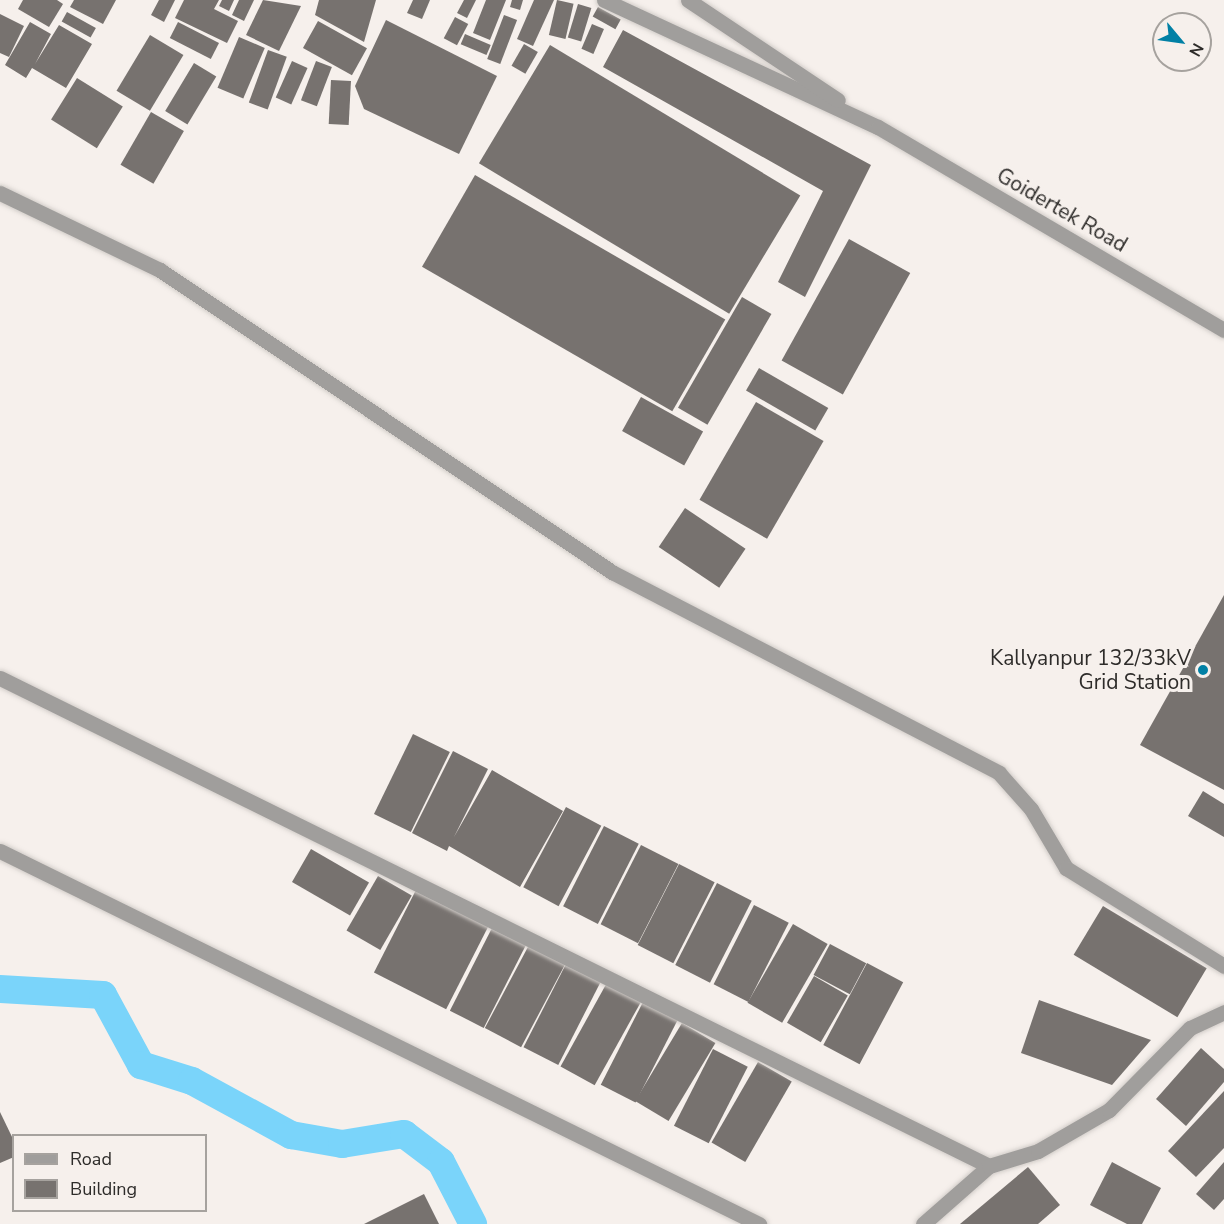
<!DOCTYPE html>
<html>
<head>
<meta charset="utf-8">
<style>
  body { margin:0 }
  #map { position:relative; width:1224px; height:1224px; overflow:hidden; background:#f6f0ec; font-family:"Nunito Sans",sans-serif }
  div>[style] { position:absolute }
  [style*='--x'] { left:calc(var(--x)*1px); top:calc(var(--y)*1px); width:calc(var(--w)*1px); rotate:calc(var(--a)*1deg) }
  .canal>* { height:28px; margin:-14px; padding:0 14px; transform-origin:14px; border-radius:14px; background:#7ad4fa }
  .building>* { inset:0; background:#77726f; transform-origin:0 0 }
  .roads { filter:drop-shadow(0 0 2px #d2cdc9) drop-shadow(0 0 2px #d2cdc9) }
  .minor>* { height:15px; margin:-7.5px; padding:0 7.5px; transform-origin:7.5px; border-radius:7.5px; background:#a09e9c }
  .dots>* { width:16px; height:16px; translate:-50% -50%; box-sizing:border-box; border:3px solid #f6f0ec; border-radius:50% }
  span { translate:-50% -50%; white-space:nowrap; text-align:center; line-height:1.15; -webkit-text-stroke:6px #f6f0ec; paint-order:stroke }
  .street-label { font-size:21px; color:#2e2c2a }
  .poi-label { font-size:21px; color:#2e2c2a }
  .right { translate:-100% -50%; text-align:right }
  .legend { position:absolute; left:12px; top:1134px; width:195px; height:78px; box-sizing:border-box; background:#f6f0ec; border:2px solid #a6a29e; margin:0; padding:8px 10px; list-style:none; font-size:18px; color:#2e2c2a }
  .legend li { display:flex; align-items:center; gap:12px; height:30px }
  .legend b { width:30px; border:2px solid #a6a29e }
  .north { position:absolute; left:1152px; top:12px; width:60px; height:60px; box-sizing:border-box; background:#f6f0ec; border:2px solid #a6a29e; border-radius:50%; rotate:119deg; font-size:16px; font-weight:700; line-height:24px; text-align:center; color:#2e2c2a }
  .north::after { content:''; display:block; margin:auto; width:21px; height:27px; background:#0180a5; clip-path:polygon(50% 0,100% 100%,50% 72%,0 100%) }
</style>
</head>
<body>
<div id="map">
  <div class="canal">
    <div style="--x:0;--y:989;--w:103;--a:3.3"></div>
    <div style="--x:103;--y:995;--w:80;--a:61.5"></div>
    <div style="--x:141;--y:1065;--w:53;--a:17.4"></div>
    <div style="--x:192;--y:1081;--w:113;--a:28.6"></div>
    <div style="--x:291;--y:1135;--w:52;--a:10"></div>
    <div style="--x:342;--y:1144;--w:63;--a:-9.2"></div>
    <div style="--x:404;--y:1134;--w:46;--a:37.1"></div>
    <div style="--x:441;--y:1162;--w:70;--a:62.7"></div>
  </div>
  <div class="building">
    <div style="clip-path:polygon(23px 0,57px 0,63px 4px,49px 27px,18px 9px)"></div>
    <div style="clip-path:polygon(74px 0,116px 0,103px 24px,70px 7px)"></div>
    <div style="clip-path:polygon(159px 0,175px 0,164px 22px,151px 15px)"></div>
    <div style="clip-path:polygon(184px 0,219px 0,214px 9px,238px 21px,227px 43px,175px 18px)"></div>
    <div style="clip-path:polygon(222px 0,234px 0,229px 11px,219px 6px)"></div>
    <div style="clip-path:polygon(239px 0,254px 0,244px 21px,232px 15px)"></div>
    <div style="clip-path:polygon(263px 0,301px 6px,279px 51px,246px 35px)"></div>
    <div style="clip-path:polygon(319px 0,376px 0,364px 42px,315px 15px)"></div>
    <div style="clip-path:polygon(413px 0,430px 0,422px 19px,407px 13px)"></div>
    <div style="clip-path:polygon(464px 0,476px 0,467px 18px,457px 13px)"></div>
    <div style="clip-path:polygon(486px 0,506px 0,490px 40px,473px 33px)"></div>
    <div style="clip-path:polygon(512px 0,523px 0,520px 10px,510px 7px)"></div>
    <div style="clip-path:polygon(534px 0,554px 0,533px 46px,517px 39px)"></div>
    <div style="left:557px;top:0;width:17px;height:36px;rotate:13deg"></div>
    <div style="left:578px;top:4px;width:14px;height:35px;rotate:17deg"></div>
    <div style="left:598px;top:7px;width:26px;height:11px;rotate:29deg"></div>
    <div style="left:67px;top:12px;width:33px;height:11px;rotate:29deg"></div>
    <div style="clip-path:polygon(0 14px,24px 26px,9px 57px,0 53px)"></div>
    <div style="left:504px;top:15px;width:14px;height:47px;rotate:21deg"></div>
    <div style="left:455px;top:17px;width:15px;height:24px;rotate:28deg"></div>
    <div style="clip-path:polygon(386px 20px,497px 76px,459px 154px,364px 109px,355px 86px)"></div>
    <div style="left:318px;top:21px;width:56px;height:31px;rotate:29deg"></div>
    <div style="clip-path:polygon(30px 22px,51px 34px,35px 64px,59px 25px,92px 44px,66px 88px,32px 68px,26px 78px,5px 65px)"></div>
    <div style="left:178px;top:22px;width:46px;height:18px;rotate:27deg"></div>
    <div style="left:592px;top:24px;width:13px;height:27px;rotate:23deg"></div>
    <div style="clip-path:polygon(623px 30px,871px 165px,805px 297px,778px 282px,823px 191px,603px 67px)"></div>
    <div style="left:465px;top:34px;width:28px;height:11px;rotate:23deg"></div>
    <div style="left:150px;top:35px;width:39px;height:65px;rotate:31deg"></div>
    <div style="left:239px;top:37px;width:28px;height:55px;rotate:23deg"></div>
    <div style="left:524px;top:44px;width:16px;height:25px;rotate:30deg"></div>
    <div style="left:550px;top:45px;width:292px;height:138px;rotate:31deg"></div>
    <div style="left:268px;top:50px;width:20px;height:56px;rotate:20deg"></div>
    <div style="left:292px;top:61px;width:17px;height:40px;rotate:24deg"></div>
    <div style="left:316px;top:61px;width:17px;height:42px;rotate:21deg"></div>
    <div style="left:194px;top:63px;width:26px;height:56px;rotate:31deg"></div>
    <div style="left:77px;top:78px;width:54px;height:49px;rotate:32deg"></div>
    <div style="left:331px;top:80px;width:20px;height:44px;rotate:3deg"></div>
    <div style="left:151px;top:112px;width:38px;height:61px;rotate:30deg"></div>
    <div style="left:475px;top:175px;width:289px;height:106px;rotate:30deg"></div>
    <div style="left:849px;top:239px;width:70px;height:139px;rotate:29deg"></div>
    <div style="left:742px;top:297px;width:34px;height:128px;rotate:30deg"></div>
    <div style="left:759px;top:368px;width:80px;height:26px;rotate:30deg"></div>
    <div style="left:641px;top:397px;width:71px;height:39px;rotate:29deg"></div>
    <div style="left:756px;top:402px;width:78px;height:113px;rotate:30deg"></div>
    <div style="left:685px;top:508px;width:73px;height:47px;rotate:34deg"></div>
    <div style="clip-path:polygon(1224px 595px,1224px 790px,1140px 745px)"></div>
    <div style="left:413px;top:734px;width:41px;height:89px;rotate:26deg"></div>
    <div style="clip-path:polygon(453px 751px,488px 769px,454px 837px,492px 770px,563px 811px,520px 887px,449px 846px,447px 851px,412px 833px)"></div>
    <div style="clip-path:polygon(1203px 791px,1224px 804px,1224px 837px,1188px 816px)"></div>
    <div style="left:566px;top:807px;width:40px;height:91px;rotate:28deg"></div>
    <div style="left:604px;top:826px;width:39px;height:90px;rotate:27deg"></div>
    <div style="left:641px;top:845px;width:42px;height:89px;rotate:27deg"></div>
    <div style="left:311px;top:849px;width:67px;height:38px;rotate:30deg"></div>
    <div style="left:679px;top:864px;width:40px;height:91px;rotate:27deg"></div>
    <div style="left:378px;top:876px;width:39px;height:63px;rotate:30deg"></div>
    <div style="left:717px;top:883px;width:39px;height:92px;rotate:27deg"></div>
    <div style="left:418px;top:886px;width:81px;height:97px;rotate:27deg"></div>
    <div style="left:754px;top:905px;width:39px;height:89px;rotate:27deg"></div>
    <div style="left:1103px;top:906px;width:121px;height:57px;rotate:31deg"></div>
    <div style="left:793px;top:924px;width:40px;height:91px;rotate:30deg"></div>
    <div style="left:493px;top:926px;width:38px;height:95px;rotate:27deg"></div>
    <div style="left:830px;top:944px;width:41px;height:35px;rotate:28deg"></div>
    <div style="left:529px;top:945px;width:41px;height:94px;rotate:28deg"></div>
    <div style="left:568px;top:960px;width:39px;height:98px;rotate:27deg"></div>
    <div style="left:867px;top:963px;width:41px;height:93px;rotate:28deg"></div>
    <div style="left:814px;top:976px;width:39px;height:54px;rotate:30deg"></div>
    <div style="left:609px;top:979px;width:39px;height:100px;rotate:29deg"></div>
    <div style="clip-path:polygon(1039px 1000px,1151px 1040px,1112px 1085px,1021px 1053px)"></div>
    <div style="left:643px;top:1002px;width:39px;height:93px;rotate:27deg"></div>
    <div style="left:682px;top:1023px;width:39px;height:91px;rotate:31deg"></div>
    <div style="clip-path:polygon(1201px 1048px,1224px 1069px,1224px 1082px,1186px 1126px,1156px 1099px)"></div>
    <div style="left:713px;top:1049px;width:39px;height:86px;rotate:27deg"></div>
    <div style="left:758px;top:1062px;width:39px;height:93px;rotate:30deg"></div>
    <div style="clip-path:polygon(1224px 1091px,1224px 1148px,1196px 1177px,1168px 1151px)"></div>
    <div style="clip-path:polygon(0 1112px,14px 1141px,14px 1157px,0 1163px)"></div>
    <div style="clip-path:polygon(1112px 1162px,1161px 1188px,1142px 1224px,1127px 1224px,1090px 1205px)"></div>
    <div style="clip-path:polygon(1224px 1162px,1224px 1199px,1214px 1210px,1196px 1194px)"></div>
    <div style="clip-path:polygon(1028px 1167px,1060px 1205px,1038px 1224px,960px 1224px)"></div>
    <div style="clip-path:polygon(424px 1194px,439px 1224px,364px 1224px)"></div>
  </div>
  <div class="roads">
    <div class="minor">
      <div style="--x:604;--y:0;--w:302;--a:24.9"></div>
      <div style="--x:878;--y:127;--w:401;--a:30.4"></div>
      <div style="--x:688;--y:0;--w:180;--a:33.7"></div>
      <div style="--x:0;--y:193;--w:178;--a:25.7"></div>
      <div style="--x:160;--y:270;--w:544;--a:33.75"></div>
      <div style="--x:612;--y:572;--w:436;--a:27.4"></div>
      <div style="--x:999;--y:773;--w:48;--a:48.4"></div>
      <div style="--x:1031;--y:809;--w:69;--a:59.3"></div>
      <div style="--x:1066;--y:868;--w:186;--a:31.8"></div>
      <div style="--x:0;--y:678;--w:1103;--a:26.26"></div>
      <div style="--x:0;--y:851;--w:846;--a:26.17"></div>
      <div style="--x:923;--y:1224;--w:88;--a:-41.3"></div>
      <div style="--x:989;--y:1166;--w:51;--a:-17"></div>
      <div style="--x:1038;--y:1151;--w:82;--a:-30"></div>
      <div style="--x:1109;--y:1110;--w:115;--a:-45.4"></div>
      <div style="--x:1190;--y:1028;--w:38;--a:-25"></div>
    </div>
  </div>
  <div class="dots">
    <div style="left:1203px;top:670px;background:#0180a5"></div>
  </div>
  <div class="street-label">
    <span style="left:1062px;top:210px;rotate:30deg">Goidertek Road</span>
  </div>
  <div class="poi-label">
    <span class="right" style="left:1191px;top:670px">Kallyanpur 132/33kV<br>Grid Station</span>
  </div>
  <ul class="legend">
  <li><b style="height:8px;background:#a09e9c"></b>Road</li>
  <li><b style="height:16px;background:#77726f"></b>Building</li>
  </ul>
  <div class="north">N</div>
</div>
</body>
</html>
